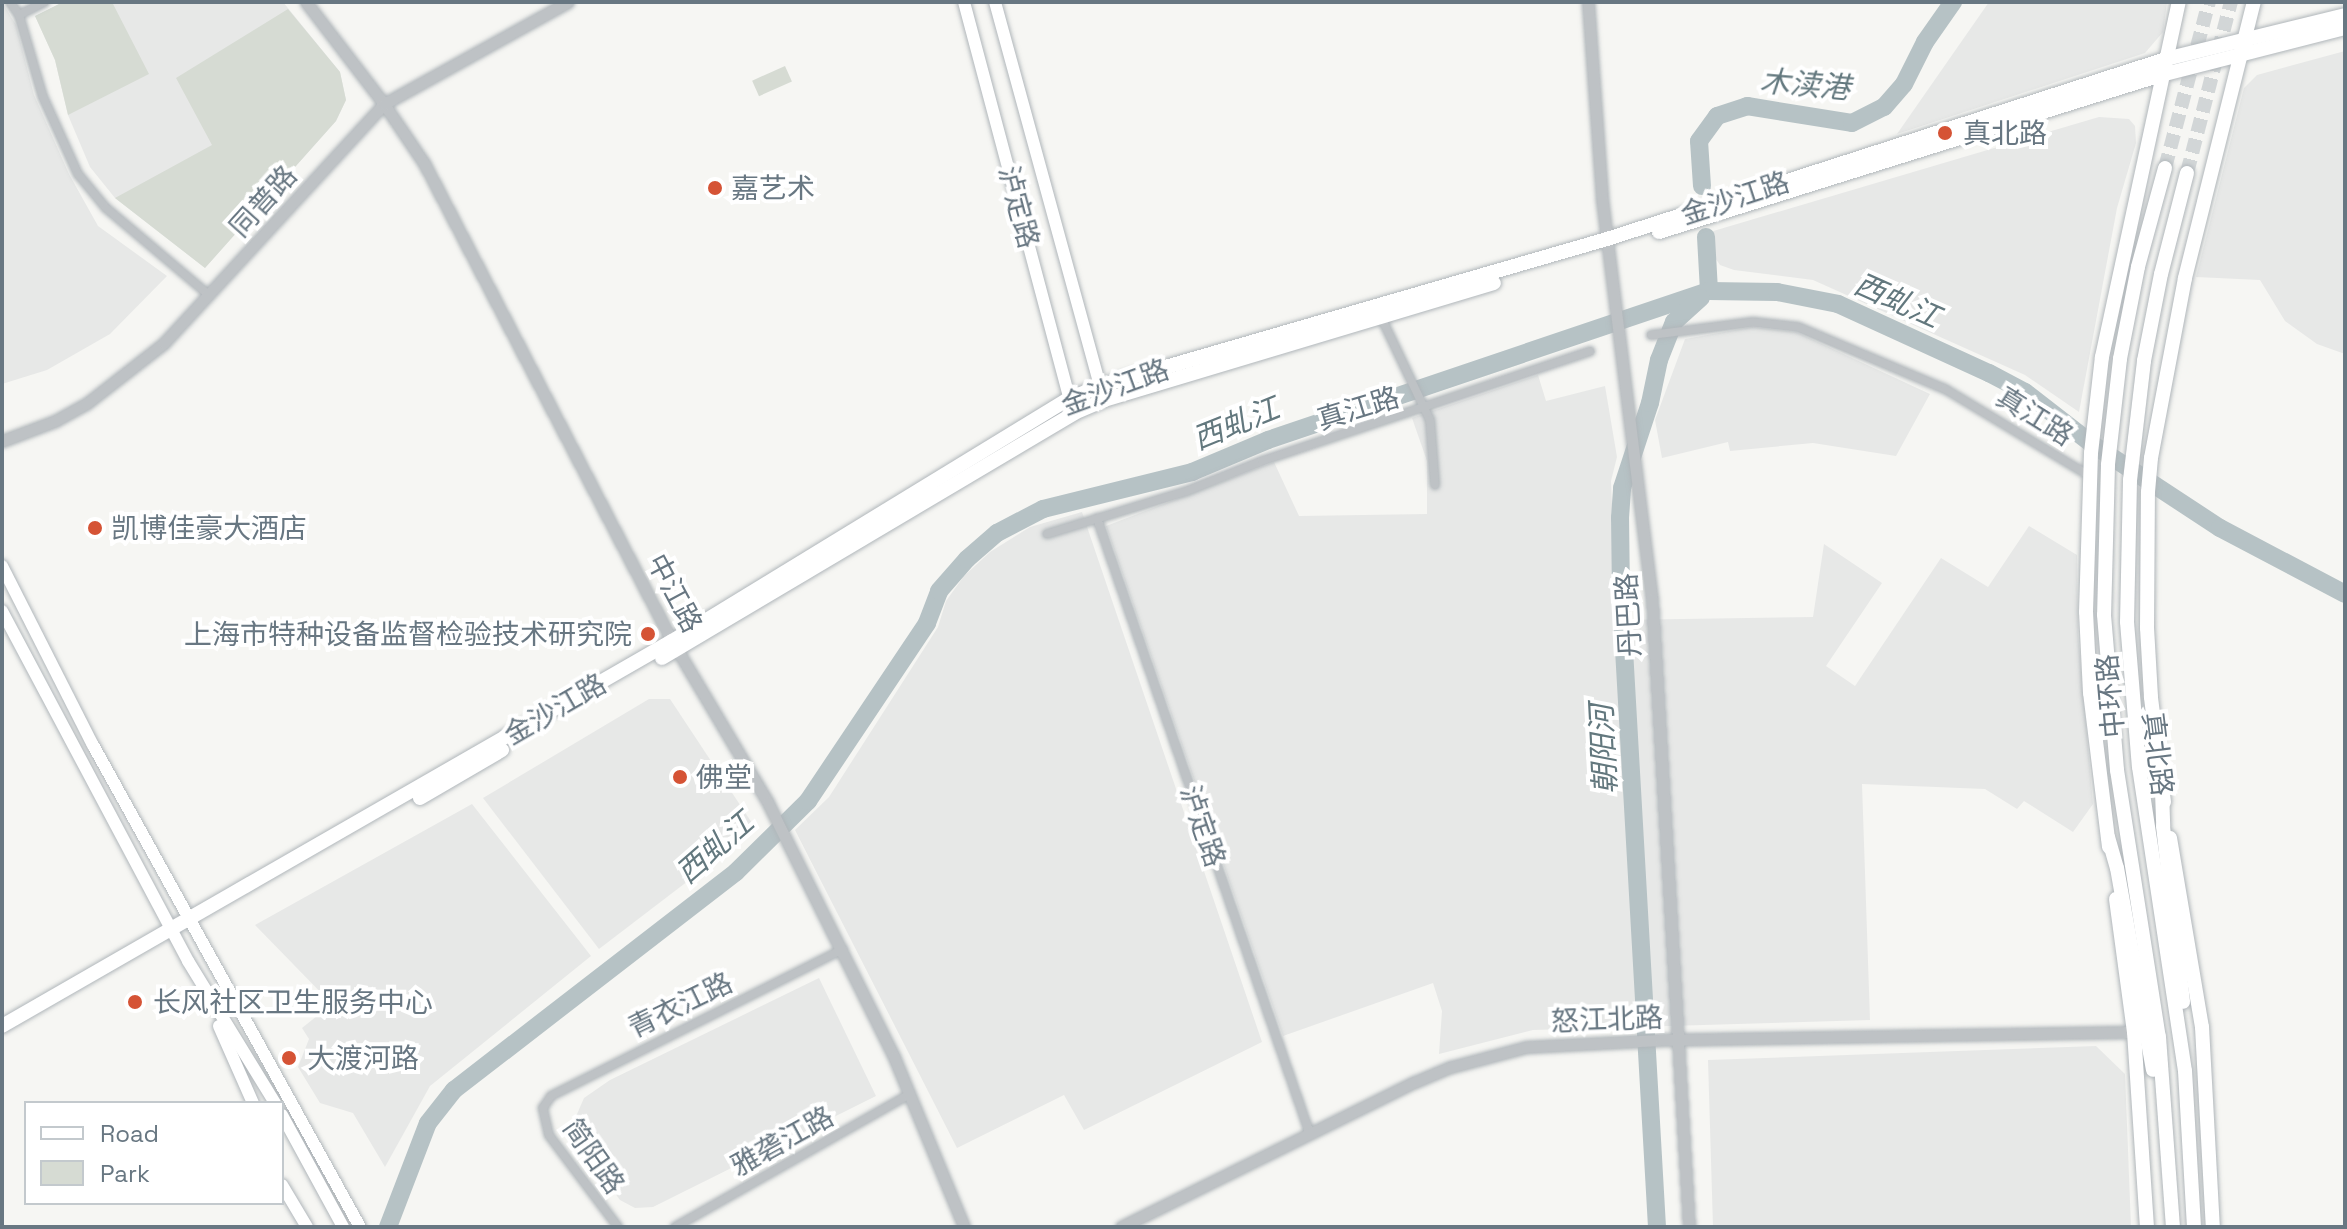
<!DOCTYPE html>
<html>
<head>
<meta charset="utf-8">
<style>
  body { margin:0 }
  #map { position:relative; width:2347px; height:1229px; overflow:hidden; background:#f6f6f3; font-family:"Space Grotesk","Noto Sans SC",sans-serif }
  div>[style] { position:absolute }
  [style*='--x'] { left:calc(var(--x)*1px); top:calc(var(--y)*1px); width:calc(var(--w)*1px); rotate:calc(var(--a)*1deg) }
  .built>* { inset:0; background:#e7e8e7 }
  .green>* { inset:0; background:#d6dbd3; transform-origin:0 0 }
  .river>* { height:18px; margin:-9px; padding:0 9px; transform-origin:9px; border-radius:9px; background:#b6c2c5 }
  .trunk-tunnel>* { height:14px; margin-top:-7px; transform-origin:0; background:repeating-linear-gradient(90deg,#d2d6d7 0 14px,transparent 0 21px) }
  .roads { filter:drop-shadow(0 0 2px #b0b6ba) drop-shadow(0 0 2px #b0b6ba) }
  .minor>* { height:8px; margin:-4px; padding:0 4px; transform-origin:4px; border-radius:4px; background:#bec2c5 }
  .tertiary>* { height:11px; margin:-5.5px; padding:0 5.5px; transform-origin:5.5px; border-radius:5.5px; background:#bec2c5 }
  .secondary>* { height:12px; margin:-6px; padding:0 6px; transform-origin:6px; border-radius:6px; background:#fff }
  .primary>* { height:14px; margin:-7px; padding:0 7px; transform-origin:7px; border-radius:7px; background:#fff }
  .trunk>* { height:14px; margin:-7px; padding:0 7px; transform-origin:7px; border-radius:7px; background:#fff }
  .dots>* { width:22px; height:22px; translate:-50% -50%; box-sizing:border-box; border:4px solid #fff; border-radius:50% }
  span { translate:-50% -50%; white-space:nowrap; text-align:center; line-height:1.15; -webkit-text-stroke:8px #fff; paint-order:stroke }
  .poi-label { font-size:28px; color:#687782 }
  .left { translate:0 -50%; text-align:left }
  .right { translate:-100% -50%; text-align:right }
  .street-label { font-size:28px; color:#687782 }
  .water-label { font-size:30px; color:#63787e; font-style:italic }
  .frame { position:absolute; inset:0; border:4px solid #687782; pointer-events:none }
  .legend { position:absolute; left:24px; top:1101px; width:260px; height:104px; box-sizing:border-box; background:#fff; border:2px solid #c3c9cd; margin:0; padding:10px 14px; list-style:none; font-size:24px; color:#687782 }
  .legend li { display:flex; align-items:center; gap:16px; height:40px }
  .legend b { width:40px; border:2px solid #c3c9cd }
</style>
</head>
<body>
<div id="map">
  <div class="built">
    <div style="clip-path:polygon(2px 2px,16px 25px,34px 95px,69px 174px,98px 226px,167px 276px,110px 334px,47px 370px,2px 384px)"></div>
    <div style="clip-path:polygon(63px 2px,283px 2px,340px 72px,346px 100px,336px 121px,205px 268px,115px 198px,90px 167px,68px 115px,55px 60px,35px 16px)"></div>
    <div style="clip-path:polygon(1989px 2px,2167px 2px,2163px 32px,2145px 53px,1897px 134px)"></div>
    <div style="clip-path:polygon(2345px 51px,2345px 354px,2317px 344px,2285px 321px,2260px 280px,2196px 277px,2244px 88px,2257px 75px)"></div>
    <div style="clip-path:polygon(2099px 117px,2129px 119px,2135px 126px,2136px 143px,2117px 208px,2079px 412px,2025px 375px,1813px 280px,1734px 270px,1720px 265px,1711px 252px,1710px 232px)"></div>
    <div style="clip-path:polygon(1752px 327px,1796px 332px,1930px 394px,1896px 456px,1813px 443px,1730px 451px,1728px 442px,1662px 458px,1655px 420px,1685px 339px)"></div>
    <div style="clip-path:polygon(1538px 375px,1546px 401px,1605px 386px,1617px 457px,1611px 481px,1617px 620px,1813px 617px,1824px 544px,1882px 583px,1826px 666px,1855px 686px,1941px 558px,1988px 587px,2029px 526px,2077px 555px,2078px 635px,2093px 804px,2073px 832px,2024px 801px,2017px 809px,1985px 789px,1862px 784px,1870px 1020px,1533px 1030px,1439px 1054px,1442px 1011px,1433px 983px,1283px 1036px,1106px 526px,1274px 462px,1299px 516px,1427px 514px,1427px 461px,1412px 418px)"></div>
    <div style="clip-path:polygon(1082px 512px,1262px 1042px,1084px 1130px,1064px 1095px,957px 1148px,795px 830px,829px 797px,938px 627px,946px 601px,964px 576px,990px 552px,1030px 527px)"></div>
    <div style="clip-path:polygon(649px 699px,670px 699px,756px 829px,599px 949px,483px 798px)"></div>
    <div style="clip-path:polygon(472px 804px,591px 956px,430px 1086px,385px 1167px,353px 1113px,320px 1103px,298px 1067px,309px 1039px,302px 1028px,332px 1004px,255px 925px)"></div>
    <div style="clip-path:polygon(819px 978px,876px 1096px,653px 1207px,635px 1208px,620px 1200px,580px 1146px,574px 1121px,584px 1098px,610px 1080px)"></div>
    <div style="clip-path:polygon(2096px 1046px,2125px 1074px,2131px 1227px,1713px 1227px,1708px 1060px)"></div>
  </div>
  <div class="green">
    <div style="clip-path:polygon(63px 2px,112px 2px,149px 74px,68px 115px,55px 60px,35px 16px)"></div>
    <div style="clip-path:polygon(288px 9px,340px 72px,346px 100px,336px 121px,205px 268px,115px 198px,212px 145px,176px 78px)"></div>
    <div style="left:785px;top:66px;width:17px;height:36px;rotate:66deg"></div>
  </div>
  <div class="river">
    <div style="--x:1702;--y:186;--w:45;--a:-93.8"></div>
    <div style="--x:1699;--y:141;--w:31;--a:-54"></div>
    <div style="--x:1717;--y:116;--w:32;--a:-18"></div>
    <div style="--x:1747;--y:106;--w:106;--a:9.2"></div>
    <div style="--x:1852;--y:123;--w:36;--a:-27"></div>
    <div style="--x:1884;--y:107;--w:30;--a:-49"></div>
    <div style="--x:1904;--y:84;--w:47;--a:-63.4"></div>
    <div style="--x:1925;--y:42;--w:49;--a:-55"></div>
    <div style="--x:1706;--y:237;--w:54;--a:86.8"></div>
    <div style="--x:388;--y:1227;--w:111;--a:-69"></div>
    <div style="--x:428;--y:1123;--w:42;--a:-51.8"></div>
    <div style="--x:454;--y:1090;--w:356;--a:-37.7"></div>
    <div style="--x:736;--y:872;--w:101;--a:-44.6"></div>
    <div style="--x:808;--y:801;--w:214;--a:-56.2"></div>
    <div style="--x:927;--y:623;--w:34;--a:-69"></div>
    <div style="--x:939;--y:591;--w:43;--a:-48.8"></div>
    <div style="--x:967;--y:559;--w:40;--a:-41"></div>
    <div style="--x:997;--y:533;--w:52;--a:-27.6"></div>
    <div style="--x:1043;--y:509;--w:154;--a:-13.9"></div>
    <div style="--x:1192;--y:472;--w:82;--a:-22.8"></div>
    <div style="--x:1268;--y:440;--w:465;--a:-18.7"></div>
    <div style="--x:1709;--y:291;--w:68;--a:0.8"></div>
    <div style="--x:1777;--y:292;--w:62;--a:11.1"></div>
    <div style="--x:1838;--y:304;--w:166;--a:24.6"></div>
    <div style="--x:1989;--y:373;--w:41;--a:27.8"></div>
    <div style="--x:2025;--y:392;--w:85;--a:37.8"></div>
    <div style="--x:2092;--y:444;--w:153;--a:33.3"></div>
    <div style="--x:2220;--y:528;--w:141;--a:27.8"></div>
    <div style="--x:1657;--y:1227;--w:632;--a:-93.27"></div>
    <div style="--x:1621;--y:596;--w:78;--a:-90.7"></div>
    <div style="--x:1620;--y:518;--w:30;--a:-86"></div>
    <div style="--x:1622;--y:488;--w:89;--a:-71.8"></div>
    <div style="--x:1650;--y:403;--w:44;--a:-78.2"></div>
    <div style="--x:1659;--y:360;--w:41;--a:-68.5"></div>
    <div style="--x:1674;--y:322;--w:36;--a:-42"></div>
  </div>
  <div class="trunk-tunnel">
    <div style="--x:2165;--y:168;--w:172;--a:-75.2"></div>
    <div style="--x:2187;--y:173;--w:177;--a:-75.6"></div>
  </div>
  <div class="roads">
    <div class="minor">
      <div style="--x:10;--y:2;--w:16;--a:55"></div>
      <div style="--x:19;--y:15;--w:85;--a:73.7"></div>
      <div style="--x:43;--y:97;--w:85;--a:65.6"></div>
      <div style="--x:78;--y:174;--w:44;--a:50.5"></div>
      <div style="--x:106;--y:208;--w:135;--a:40.2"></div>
      <div style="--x:19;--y:15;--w:29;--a:-27"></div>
      <div style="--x:1381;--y:317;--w:114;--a:64.6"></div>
      <div style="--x:1430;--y:420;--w:65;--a:85.6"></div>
      <div style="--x:1651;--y:335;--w:103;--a:-7.3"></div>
      <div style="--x:1753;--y:322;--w:45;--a:6.3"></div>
      <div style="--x:1798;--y:327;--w:160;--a:22.9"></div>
      <div style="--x:1945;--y:389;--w:169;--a:31"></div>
      <div style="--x:1097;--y:518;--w:652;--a:70.93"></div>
      <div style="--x:1047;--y:534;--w:146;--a:-17.1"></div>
      <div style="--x:1187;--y:491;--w:81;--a:-21.8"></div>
      <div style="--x:1262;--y:461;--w:346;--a:-18.5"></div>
      <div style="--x:618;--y:1227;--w:115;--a:-126.9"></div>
      <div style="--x:549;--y:1135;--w:28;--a:-103"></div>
      <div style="--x:543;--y:1108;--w:14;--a:-56"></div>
      <div style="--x:551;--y:1096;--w:327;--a:-26.7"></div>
      <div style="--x:675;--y:1227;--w:270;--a:-29.5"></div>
    </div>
    <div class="tertiary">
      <div style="--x:306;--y:2;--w:128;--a:52.6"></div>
      <div style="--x:384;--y:104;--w:71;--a:55.9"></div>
      <div style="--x:424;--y:163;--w:539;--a:62.58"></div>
      <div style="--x:672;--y:641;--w:188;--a:59.3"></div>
      <div style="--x:768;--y:803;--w:284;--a:63.6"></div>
      <div style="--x:894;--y:1057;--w:184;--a:67.6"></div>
      <div style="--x:1588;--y:2;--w:197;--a:85.9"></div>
      <div style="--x:1602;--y:199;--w:403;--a:82.9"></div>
      <div style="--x:1652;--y:599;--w:629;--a:86.63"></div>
      <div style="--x:2;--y:441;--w:57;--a:-20.7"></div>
      <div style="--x:55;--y:421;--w:35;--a:-29"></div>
      <div style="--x:86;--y:404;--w:99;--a:-38"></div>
      <div style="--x:164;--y:343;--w:325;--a:-47.4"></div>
      <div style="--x:384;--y:104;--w:210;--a:-29"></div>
      <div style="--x:1121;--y:1227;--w:328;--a:-26.3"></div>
      <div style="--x:1415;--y:1082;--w:39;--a:-23"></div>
      <div style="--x:1451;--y:1067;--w:78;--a:-14.9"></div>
      <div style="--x:1526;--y:1047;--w:134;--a:-3"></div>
      <div style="--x:1660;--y:1040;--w:474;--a:-1"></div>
    </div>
    <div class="secondary">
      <div style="--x:964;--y:2;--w:417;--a:75.1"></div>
      <div style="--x:995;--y:2;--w:404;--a:74.7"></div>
      <div style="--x:2;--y:566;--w:201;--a:63.1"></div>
      <div style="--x:93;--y:745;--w:551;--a:61.02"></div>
      <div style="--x:2;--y:611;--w:396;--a:62"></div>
      <div style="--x:188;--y:961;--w:167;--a:58.5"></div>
      <div style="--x:219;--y:1026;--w:84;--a:66.2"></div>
      <div style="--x:282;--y:1115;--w:128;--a:61.4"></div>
      <div style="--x:282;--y:1185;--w:49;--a:59.2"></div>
    </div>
    <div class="primary">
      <div style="--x:1659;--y:232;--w:526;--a:-17.37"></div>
      <div style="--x:2161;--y:75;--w:190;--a:-14.3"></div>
      <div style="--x:662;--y:658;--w:479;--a:-30.7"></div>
      <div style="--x:1074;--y:413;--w:33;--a:-23"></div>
      <div style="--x:1104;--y:400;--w:407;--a:-16.7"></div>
      <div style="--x:420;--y:798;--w:95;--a:-30.3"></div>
      <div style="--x:2164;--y:802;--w:106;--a:-97.1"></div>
      <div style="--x:2151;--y:697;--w:69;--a:-93.3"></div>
      <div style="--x:2147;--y:628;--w:136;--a:-89.6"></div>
      <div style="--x:2148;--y:492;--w:34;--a:-85"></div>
      <div style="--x:2151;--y:458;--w:183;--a:-79.3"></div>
      <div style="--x:2185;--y:278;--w:284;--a:-76"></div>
      <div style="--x:2170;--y:838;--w:192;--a:80.4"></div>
      <div style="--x:2202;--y:1027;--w:200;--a:86.9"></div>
      <div style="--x:2109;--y:847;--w:155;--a:-97"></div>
      <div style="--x:2090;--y:693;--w:81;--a:-92.8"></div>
      <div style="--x:2086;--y:612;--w:159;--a:-88.2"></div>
      <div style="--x:2091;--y:453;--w:97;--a:-83.5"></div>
      <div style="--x:2102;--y:357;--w:363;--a:-77.8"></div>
      <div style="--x:2116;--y:899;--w:134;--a:82.3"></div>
      <div style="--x:2134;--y:1032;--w:195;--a:86.2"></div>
      <div style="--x:2;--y:1026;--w:773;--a:-29.88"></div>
      <div style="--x:672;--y:641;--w:465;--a:-31.4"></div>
      <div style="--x:1069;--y:399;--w:34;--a:-23"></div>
      <div style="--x:1100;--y:386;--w:528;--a:-16.17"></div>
      <div style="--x:1607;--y:239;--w:587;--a:-17.85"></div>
      <div style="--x:2166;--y:59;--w:184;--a:-13.8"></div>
    </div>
    <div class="trunk">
      <div style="--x:2165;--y:168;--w:103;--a:105.3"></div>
      <div style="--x:2138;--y:267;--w:94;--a:101.1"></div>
      <div style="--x:2120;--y:359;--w:107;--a:96.5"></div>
      <div style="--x:2108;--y:465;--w:150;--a:91.5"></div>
      <div style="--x:2104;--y:615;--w:156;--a:85.2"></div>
      <div style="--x:2117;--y:770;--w:270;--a:81.1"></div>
      <div style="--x:2159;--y:1037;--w:191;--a:85.8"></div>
      <div style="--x:2187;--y:173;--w:104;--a:104.4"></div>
      <div style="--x:2161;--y:274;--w:89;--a:101.1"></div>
      <div style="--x:2144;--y:361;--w:120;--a:96.7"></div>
      <div style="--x:2130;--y:480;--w:142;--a:91.2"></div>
      <div style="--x:2127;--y:622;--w:145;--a:85.3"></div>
      <div style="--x:2139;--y:767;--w:307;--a:81.4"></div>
      <div style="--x:2185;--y:1071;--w:156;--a:86.7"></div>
      <div style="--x:2162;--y:791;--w:35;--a:88"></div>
      <div style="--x:2163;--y:826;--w:177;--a:83.5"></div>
      <div style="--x:2108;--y:837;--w:32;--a:74"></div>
      <div style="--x:2117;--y:868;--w:205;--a:79.9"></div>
    </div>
  </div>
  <div class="dots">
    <div style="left:1945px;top:133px;background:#d55335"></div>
    <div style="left:715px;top:188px;background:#d55335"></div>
    <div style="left:95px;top:528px;background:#d55335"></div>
    <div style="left:648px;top:634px;background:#d55335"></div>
    <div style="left:680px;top:777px;background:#d55335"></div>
    <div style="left:135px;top:1002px;background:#d55335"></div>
    <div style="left:289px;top:1058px;background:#d55335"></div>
  </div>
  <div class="poi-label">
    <span class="left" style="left:1963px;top:133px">真北路</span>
    <span class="left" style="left:731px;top:188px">嘉艺术</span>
    <span class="left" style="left:111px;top:528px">凯博佳豪大酒店</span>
    <span class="right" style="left:632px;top:634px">上海市特种设备监督检验技术研究院</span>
    <span class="left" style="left:696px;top:777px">佛堂</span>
    <span class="left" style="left:153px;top:1002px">长风社区卫生服务中心</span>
    <span class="left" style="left:307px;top:1058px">大渡河路</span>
  </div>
  <div class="street-label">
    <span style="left:1735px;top:198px;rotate:-18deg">金沙江路</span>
    <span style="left:263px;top:201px;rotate:-48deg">同普路</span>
    <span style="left:1019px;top:207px;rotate:75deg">泸定路</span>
    <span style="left:1115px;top:387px;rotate:-20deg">金沙江路</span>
    <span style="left:1358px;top:408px;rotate:-17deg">真江路</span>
    <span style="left:2035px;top:416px;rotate:32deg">真江路</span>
    <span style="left:675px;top:593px;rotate:62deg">中江路</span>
    <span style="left:1628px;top:615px;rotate:-93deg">丹巴路</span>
    <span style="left:2110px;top:696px;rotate:-95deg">中环路</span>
    <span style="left:555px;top:709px;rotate:-30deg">金沙江路</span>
    <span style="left:2158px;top:754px;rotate:83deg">真北路</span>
    <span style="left:1203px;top:826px;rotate:71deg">泸定路</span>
    <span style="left:680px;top:1005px;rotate:-26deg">青衣江路</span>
    <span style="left:1607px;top:1019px;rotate:-2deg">怒江北路</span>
    <span style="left:782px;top:1141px;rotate:-29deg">雅砻江路</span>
    <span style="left:594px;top:1156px;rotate:55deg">简阳路</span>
  </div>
  <div class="water-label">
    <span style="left:1805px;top:85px;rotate:5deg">木渎港</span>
    <span style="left:1897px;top:301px;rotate:24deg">西虬江</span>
    <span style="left:1236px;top:424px;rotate:-22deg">西虬江</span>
    <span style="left:1604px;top:749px;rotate:-93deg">朝阳河</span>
    <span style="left:715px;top:848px;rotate:-41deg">西虬江</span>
  </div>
  <div class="frame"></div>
  <ul class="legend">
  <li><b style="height:10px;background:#fff"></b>Road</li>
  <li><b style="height:22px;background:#d6dbd3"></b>Park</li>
  </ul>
</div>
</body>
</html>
